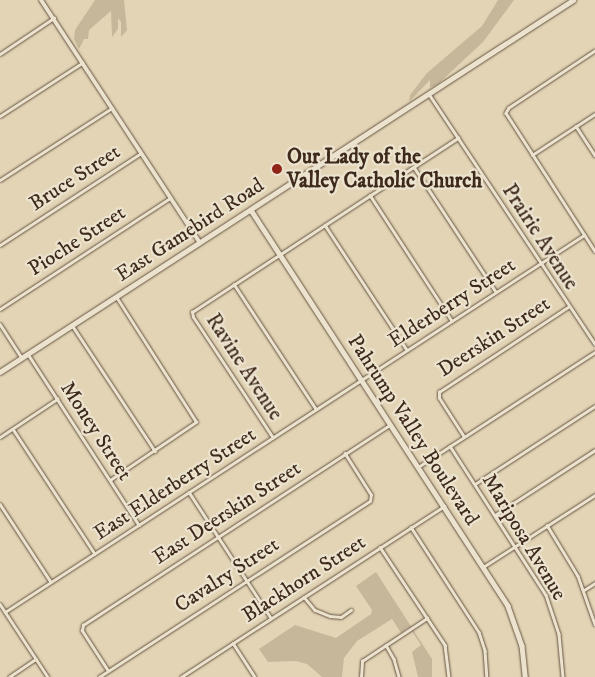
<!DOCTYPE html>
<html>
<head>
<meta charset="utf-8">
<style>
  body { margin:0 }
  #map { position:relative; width:595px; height:677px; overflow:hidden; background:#e2d4b5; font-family:"IM FELL DW Pica",serif }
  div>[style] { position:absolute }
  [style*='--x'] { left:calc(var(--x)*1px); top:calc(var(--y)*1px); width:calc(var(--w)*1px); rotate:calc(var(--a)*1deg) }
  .green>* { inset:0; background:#c6b79b }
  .roads { filter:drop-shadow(0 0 1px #675442) drop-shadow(0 0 1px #675442) }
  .minor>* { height:2.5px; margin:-1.25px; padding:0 1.25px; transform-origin:1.25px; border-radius:1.25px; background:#ece3cf }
  .tertiary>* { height:4px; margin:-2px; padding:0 2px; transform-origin:2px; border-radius:2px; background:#ece3cf }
  .secondary>* { height:4.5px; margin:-2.25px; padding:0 2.25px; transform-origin:2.25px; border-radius:2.25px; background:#ece3cf }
  .dots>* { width:14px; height:14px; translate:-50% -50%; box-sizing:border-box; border:2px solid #ece3cf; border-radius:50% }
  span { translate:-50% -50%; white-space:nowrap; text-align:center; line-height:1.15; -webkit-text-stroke:4.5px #ece3cf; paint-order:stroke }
  .poi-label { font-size:21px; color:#3e2a1b; font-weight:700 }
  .left { translate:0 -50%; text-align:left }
  .street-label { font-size:21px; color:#3e2a1b }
</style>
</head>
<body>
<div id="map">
  <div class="green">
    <div style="clip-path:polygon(95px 0,124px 0,127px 30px,121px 37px,121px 22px,118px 18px,118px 29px,112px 37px,111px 11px,89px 30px,88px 39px,84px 39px,79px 49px,74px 39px,75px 30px)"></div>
    <div style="clip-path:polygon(498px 0,514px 0,483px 42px,438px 84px,430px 88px,430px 80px,409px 102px,410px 95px,427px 73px,482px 26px)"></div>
    <div style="clip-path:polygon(376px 572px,432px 659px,432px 677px,418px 677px,412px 652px,421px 645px,409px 627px,401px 633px,392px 619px,357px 641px,344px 658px,342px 677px,322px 677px,307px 664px,296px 661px,268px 662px,259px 649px,295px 625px,336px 638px,371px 614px,372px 610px,356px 586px)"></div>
  </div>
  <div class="roads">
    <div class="minor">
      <div style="--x:595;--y:51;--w:103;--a:146.5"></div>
      <div style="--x:509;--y:108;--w:6;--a:121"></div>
      <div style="--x:506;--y:113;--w:164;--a:57.2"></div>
      <div style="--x:0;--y:54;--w:65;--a:-33.7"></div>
      <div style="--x:429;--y:94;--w:300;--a:56.4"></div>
      <div style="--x:0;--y:116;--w:98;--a:-32.9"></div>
      <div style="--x:576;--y:126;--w:35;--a:57"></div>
      <div style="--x:532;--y:155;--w:75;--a:-33.1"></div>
      <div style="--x:414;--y:167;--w:149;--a:56.7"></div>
      <div style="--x:0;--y:180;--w:133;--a:-32.7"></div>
      <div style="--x:370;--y:195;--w:150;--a:56.9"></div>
      <div style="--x:325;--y:225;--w:149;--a:56.7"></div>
      <div style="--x:0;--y:245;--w:168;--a:-33.1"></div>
      <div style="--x:234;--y:284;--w:149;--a:56.7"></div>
      <div style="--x:0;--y:309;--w:203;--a:-33.1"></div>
      <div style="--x:0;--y:324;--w:40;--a:57.1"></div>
      <div style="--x:72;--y:325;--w:151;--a:56.6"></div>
      <div style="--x:28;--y:354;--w:204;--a:57"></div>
      <div style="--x:13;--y:429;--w:149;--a:56.7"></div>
      <div style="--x:0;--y:437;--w:69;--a:-33.7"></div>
      <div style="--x:464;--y:437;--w:46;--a:-122.7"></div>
      <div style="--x:439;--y:398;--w:6;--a:-90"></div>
      <div style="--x:439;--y:392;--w:154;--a:-33.4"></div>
      <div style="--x:273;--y:438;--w:145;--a:-123.5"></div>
      <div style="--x:193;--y:317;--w:5;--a:-101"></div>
      <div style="--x:192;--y:312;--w:318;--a:-33.2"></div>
      <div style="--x:450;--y:446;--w:177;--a:57.2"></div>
      <div style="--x:546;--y:595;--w:41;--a:71.6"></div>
      <div style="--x:559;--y:634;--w:43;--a:84.7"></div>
      <div style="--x:418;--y:467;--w:211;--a:-33"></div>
      <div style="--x:110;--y:480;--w:104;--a:-34"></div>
      <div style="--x:196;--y:422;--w:148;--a:-122.6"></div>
      <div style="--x:475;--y:484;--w:143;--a:-33"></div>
      <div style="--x:189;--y:492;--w:150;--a:56.9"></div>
      <div style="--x:0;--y:504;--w:93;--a:56.8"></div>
      <div style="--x:495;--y:515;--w:119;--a:-33"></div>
      <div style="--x:547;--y:525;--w:60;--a:58.7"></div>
      <div style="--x:578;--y:576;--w:51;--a:70.5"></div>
      <div style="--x:411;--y:527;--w:125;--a:57.1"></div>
      <div style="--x:479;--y:632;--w:20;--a:72"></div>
      <div style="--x:485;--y:651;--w:26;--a:86"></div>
      <div style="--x:380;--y:547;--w:118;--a:56.4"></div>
      <div style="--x:445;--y:645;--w:32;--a:83"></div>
      <div style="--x:483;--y:567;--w:133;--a:-32.7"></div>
      <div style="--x:584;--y:590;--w:13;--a:-32"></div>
      <div style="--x:304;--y:597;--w:17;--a:50"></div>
      <div style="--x:315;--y:610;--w:16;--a:22"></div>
      <div style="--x:330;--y:616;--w:11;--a:5"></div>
      <div style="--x:341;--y:617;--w:12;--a:-35"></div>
      <div style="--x:0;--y:604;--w:87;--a:56.7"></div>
      <div style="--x:5;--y:612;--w:691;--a:-33.07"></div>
      <div style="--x:233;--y:643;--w:40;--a:57.1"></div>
      <div style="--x:386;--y:645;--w:16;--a:60"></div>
      <div style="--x:394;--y:659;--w:19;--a:74"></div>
      <div style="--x:108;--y:671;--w:48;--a:-123"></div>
      <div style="--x:82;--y:631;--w:6;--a:-81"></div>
      <div style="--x:83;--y:625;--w:366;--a:-33.1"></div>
      <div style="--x:9;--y:677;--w:32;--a:-34"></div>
      <div style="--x:99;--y:677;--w:323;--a:-33"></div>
      <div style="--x:370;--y:501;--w:6;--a:-81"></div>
      <div style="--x:371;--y:495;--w:49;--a:-122.4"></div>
      <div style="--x:181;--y:677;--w:314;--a:-33"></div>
      <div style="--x:361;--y:677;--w:16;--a:-86"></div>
      <div style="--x:362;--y:661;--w:78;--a:-33.5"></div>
    </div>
    <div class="tertiary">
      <div style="--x:41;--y:0;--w:290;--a:56.8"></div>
    </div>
    <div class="secondary">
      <div style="--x:251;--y:210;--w:472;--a:57"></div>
      <div style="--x:508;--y:606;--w:42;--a:70.7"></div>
      <div style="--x:522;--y:646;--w:31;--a:84"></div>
      <div style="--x:0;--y:372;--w:683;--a:-32.99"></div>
    </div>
  </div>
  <div class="dots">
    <div style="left:277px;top:169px;background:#8f2418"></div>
  </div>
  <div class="poi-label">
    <span class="left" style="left:287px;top:169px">Our Lady of the<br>Valley Catholic Church</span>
  </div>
  <div class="street-label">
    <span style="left:75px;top:178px;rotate:-33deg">Bruce Street</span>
    <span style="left:190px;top:230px;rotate:-33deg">East Gamebird Road</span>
    <span style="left:540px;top:237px;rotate:57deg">Prairie Avenue</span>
    <span style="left:77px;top:241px;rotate:-33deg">Pioche Street</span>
    <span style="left:452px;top:303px;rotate:-33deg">Elderberry Street</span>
    <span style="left:494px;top:337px;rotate:-33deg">Deerskin Street</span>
    <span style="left:244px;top:367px;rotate:57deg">Ravine Avenue</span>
    <span style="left:413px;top:430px;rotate:57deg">Pahrump Valley Boulevard</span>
    <span style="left:96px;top:431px;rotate:57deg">Money Street</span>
    <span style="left:175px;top:484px;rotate:-33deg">East Elderberry Street</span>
    <span style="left:227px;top:513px;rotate:-33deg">East Deerskin Street</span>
    <span style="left:524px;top:537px;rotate:59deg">Mariposa Avenue</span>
    <span style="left:227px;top:575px;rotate:-33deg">Cavalry Street</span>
    <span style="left:304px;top:579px;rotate:-33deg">Blackhorn Street</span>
  </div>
</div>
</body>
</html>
